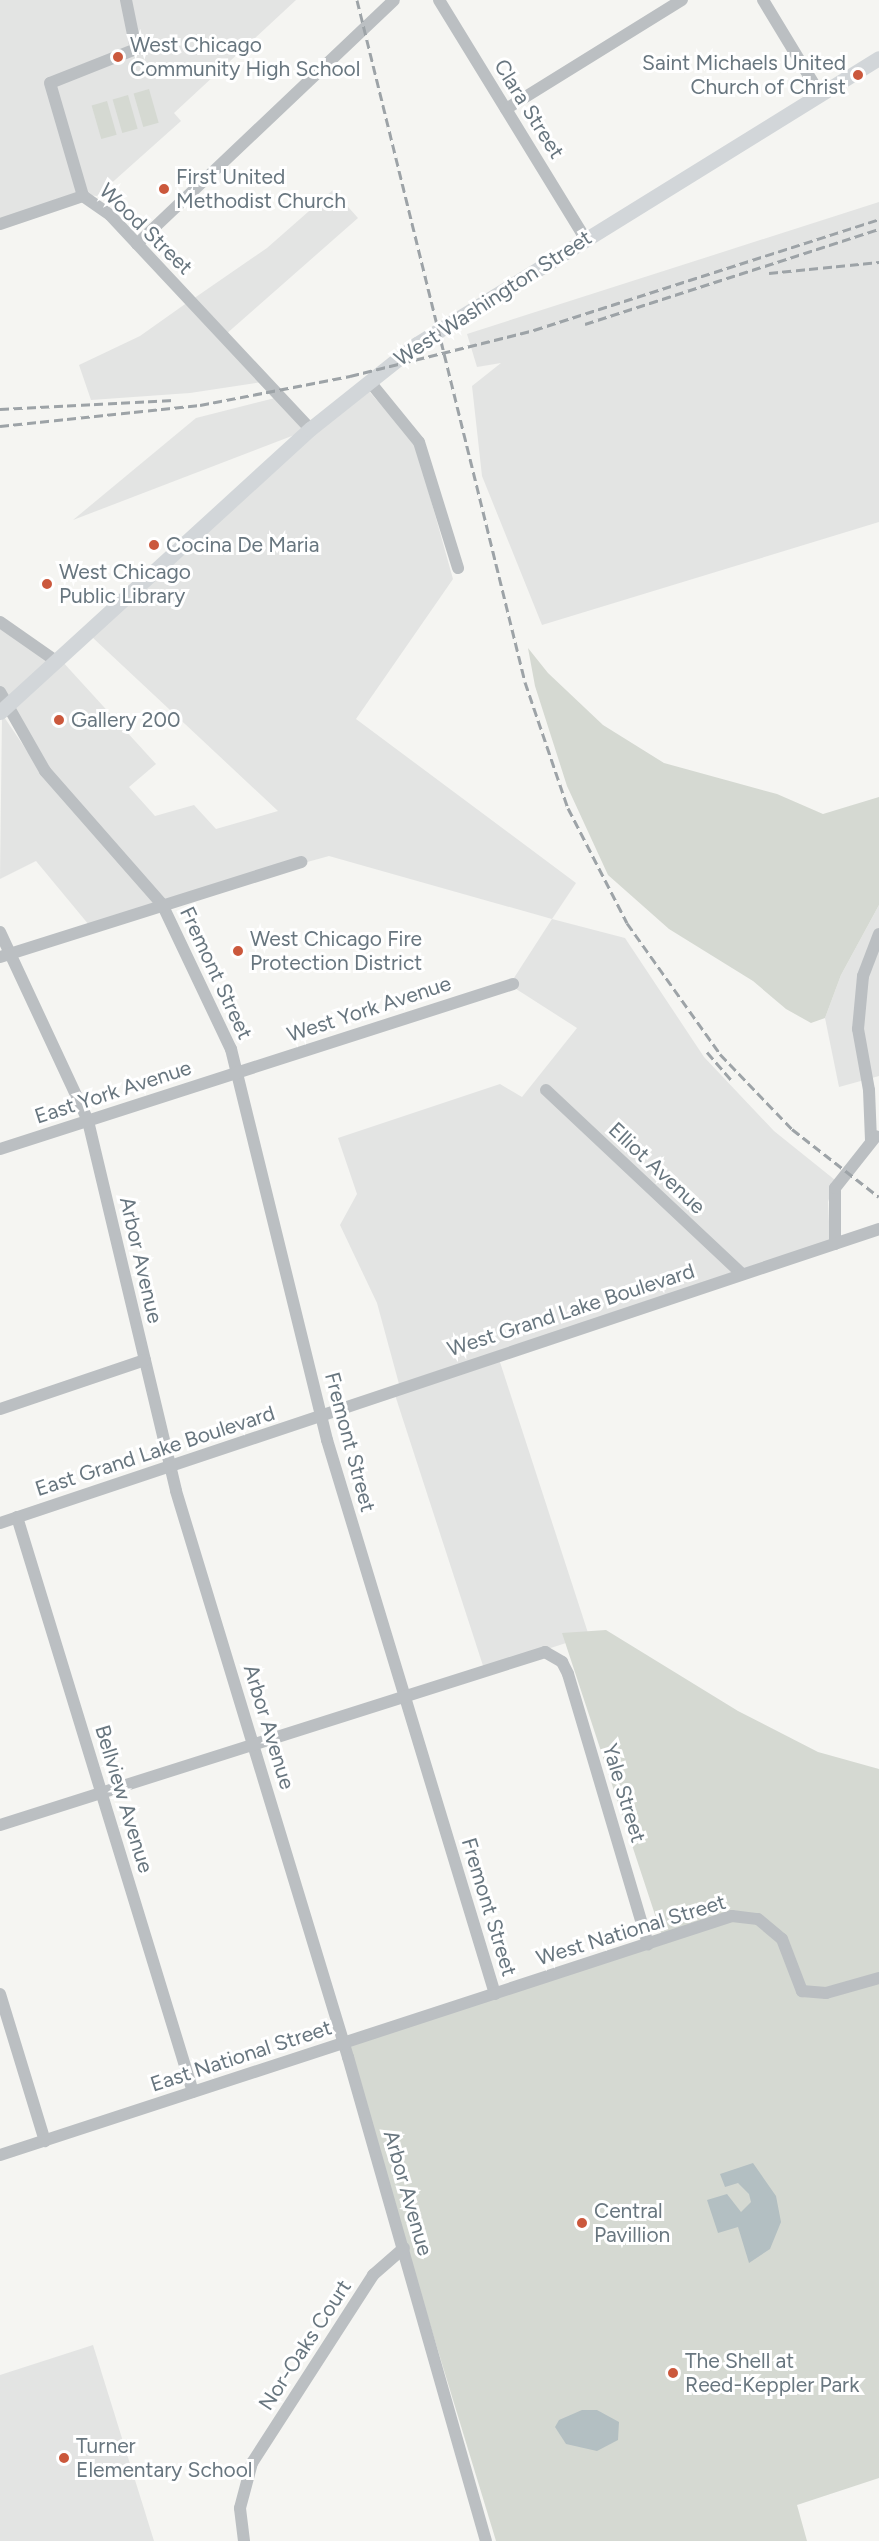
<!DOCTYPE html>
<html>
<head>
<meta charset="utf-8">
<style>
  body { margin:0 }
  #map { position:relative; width:879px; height:2541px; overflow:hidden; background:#f5f5f2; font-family:Figtree,sans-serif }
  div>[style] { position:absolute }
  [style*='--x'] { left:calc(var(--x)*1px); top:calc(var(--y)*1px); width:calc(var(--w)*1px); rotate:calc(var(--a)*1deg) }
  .built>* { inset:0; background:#e3e4e3; transform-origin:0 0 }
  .green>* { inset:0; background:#d5d9d2; transform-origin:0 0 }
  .water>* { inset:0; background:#b3bfc2 }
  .minor>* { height:12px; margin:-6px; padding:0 6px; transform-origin:6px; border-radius:6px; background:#bbbfc2 }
  .major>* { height:15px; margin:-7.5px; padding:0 7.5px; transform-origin:7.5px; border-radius:7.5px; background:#d2d6d9 }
  .rail>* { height:3px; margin-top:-1.5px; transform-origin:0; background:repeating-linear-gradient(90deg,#9da3a7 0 9px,transparent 0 13.5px) }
  .dots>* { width:16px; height:16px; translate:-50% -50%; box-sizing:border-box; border:3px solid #fff; border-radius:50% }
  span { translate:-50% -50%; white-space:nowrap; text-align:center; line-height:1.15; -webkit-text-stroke:6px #fff; paint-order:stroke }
  .poi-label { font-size:21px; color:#68767f }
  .left { translate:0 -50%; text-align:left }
  .right { translate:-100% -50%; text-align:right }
  .street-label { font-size:21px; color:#68767f }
</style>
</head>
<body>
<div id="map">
  <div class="built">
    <div style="clip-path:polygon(0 0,296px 0,174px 113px,181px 121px,97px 196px,78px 194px,0 220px)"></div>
    <div style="clip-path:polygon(333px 190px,358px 218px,225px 335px,193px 299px,267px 248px)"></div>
    <div style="clip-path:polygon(879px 202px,879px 522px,542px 625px,482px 476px,472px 386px,501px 363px,477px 367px,467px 334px)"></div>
    <div style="clip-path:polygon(188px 302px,262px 382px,190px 393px,91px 400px,79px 365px,140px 336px)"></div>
    <div style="clip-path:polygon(366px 388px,415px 443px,453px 579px,356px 719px,576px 883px,552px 919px,625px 938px,704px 1057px,774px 1131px,835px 1180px,828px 1202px,830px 1241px,399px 1384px,377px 1303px,340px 1225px,357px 1194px,338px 1138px,500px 1084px,522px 1097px,577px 1028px,513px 987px,512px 981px,552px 919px,329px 856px,163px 902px,45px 768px,7px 709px,61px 660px,156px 764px,129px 787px,155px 816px,194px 805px,216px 829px,278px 811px,92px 637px)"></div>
    <div style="clip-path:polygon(283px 396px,310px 429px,73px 520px,196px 418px)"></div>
    <div style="clip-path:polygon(0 625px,54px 663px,0 712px)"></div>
    <div style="clip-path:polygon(2px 714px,42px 773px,158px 904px,89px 925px,36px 861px,0 879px)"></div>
    <div style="clip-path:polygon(879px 905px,879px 1076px,839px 1087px,825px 1018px,841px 975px)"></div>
    <div style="left:498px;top:1356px;width:294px;height:110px;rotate:72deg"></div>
    <div style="clip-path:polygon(93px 2345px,154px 2541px,0 2541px,0 2375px)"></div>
  </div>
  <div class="green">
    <div style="left:149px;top:89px;width:35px;height:16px;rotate:74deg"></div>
    <div style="left:128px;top:95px;width:35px;height:16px;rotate:74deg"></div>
    <div style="left:107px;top:101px;width:35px;height:16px;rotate:74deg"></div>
    <div style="clip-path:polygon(528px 648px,548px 673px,603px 725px,664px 763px,777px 794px,823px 814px,879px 797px,879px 905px,841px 975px,825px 1018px,811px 1023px,786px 1009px,753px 981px,669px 929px,608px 875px,567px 786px,535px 686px)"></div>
    <div style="clip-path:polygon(606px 1630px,738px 1711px,818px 1752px,879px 1769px,879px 2478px,797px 2505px,807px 2541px,496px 2541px,344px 2042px,663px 1939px,562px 1633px)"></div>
  </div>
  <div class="water">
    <div style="clip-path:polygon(753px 2163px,776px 2196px,781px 2222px,770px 2249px,749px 2263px,738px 2227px,718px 2233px,707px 2200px,727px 2194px,741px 2212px,751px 2202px,749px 2194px,738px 2183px,725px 2187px,720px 2174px)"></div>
    <div style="clip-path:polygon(582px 2410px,597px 2410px,619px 2422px,618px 2440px,597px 2451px,566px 2444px,555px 2427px,559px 2420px)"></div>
  </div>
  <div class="minor">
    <div style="--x:126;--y:0;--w:50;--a:78.5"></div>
    <div style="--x:136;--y:49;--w:92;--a:158.4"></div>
    <div style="--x:50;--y:83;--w:118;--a:73.7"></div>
    <div style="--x:83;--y:196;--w:33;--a:35"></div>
    <div style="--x:110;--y:215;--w:293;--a:46.9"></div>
    <div style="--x:439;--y:0;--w:279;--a:58.5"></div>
    <div style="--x:763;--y:0;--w:110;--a:58.8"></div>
    <div style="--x:506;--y:109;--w:207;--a:-31.8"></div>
    <div style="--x:0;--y:224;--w:88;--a:-18.6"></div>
    <div style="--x:137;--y:244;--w:354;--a:-43.5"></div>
    <div style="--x:370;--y:382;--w:77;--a:50.8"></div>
    <div style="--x:419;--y:442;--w:132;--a:72.8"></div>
    <div style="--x:0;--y:622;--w:68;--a:34.9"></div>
    <div style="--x:0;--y:692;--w:91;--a:60.3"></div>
    <div style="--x:45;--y:771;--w:177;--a:48.7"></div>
    <div style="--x:162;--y:904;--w:161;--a:64.6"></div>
    <div style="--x:231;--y:1049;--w:403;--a:76.2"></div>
    <div style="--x:327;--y:1440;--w:579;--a:73.13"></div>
    <div style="--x:0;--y:932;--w:208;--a:65"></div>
    <div style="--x:88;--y:1121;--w:380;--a:76.6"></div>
    <div style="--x:176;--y:1491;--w:592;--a:73.1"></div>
    <div style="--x:348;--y:2057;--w:503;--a:74.09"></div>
    <div style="--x:0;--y:957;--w:316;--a:-17.5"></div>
    <div style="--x:546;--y:1090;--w:269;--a:43.2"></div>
    <div style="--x:871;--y:1140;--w:50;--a:-92.3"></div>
    <div style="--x:869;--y:1090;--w:62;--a:-100.2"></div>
    <div style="--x:858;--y:1029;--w:53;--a:-84.6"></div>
    <div style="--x:863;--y:976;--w:45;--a:-69.1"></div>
    <div style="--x:0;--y:1149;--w:539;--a:-17.83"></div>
    <div style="--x:835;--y:1244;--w:56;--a:-90"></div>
    <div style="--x:835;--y:1188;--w:66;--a:-51.7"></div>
    <div style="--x:0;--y:1409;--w:153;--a:-18.7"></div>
    <div style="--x:17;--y:1517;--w:601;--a:72.98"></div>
    <div style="--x:0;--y:1523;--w:927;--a:-18.49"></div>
    <div style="--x:0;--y:1825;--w:572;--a:-17.61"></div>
    <div style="--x:545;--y:1652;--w:20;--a:30"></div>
    <div style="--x:562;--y:1662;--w:13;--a:63"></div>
    <div style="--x:568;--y:1674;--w:282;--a:73.5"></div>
    <div style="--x:0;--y:1994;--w:154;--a:73"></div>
    <div style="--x:0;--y:2155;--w:770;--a:-18.08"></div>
    <div style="--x:732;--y:1916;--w:26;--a:7"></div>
    <div style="--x:758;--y:1919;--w:31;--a:40"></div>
    <div style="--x:782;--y:1939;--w:56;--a:69"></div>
    <div style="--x:802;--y:1991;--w:24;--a:5"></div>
    <div style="--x:826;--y:1993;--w:55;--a:-15.8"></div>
    <div style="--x:244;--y:2541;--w:33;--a:-97"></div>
    <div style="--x:240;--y:2508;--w:47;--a:-75.1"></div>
    <div style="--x:252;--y:2463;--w:224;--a:-57.2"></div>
    <div style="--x:373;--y:2275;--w:41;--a:-41.1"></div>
  </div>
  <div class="major">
    <div style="--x:0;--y:712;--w:420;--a:-42.4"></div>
    <div style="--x:310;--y:429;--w:137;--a:-38.5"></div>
    <div style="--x:417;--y:344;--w:543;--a:-31.76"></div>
  </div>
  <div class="rail">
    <div style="--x:357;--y:0;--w:702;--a:76.16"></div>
    <div style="--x:525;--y:682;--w:133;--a:71.2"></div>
    <div style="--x:568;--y:808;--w:129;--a:62.8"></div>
    <div style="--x:627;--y:923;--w:161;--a:54.6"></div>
    <div style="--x:720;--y:1054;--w:104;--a:46.2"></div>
    <div style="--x:792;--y:1129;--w:110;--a:38"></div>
    <div style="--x:769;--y:273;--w:111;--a:-5.7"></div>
    <div style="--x:585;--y:324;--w:309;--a:-17.9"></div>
    <div style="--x:0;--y:409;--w:174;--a:-3"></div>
    <div style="--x:0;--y:426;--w:201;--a:-6"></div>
    <div style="--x:200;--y:405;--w:153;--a:-10.9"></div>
    <div style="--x:350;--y:376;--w:190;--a:-14"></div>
    <div style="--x:534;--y:330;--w:362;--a:-17.8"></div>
    <div style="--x:707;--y:1052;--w:37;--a:49"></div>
  </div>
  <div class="dots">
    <div style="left:118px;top:57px;background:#cb583c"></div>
    <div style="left:858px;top:75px;background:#cb583c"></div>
    <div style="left:164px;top:189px;background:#cb583c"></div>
    <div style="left:154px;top:545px;background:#cb583c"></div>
    <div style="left:47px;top:584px;background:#cb583c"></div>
    <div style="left:59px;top:720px;background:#cb583c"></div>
    <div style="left:238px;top:951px;background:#cb583c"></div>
    <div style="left:582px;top:2223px;background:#cb583c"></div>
    <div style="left:673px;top:2373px;background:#cb583c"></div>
    <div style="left:64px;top:2458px;background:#cb583c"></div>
  </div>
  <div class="poi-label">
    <span class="left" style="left:130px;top:57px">West Chicago<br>Community High School</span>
    <span class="right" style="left:846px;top:75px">Saint Michaels United<br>Church of Christ</span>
    <span class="left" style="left:176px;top:189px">First United<br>Methodist Church</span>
    <span class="left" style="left:166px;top:545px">Cocina De Maria</span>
    <span class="left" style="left:59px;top:584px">West Chicago<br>Public Library</span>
    <span class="left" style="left:71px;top:720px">Gallery 200</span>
    <span class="left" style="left:250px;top:951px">West Chicago Fire<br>Protection District</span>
    <span class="left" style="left:594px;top:2223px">Central<br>Pavillion</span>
    <span class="left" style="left:685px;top:2373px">The Shell at<br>Reed-Keppler Park</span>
    <span class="left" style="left:76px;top:2458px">Turner<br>Elementary School</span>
  </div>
  <div class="street-label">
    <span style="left:529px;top:109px;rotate:58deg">Clara Street</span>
    <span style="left:146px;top:229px;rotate:44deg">Wood Street</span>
    <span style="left:493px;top:298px;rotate:-33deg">West Washington Street</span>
    <span style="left:216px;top:973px;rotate:65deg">Fremont Street</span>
    <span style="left:369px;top:1009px;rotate:-18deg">West York Avenue</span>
    <span style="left:113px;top:1092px;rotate:-18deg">East York Avenue</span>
    <span style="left:657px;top:1168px;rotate:43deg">Elliot Avenue</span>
    <span style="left:141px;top:1260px;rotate:77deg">Arbor Avenue</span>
    <span style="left:571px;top:1310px;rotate:-18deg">West Grand Lake Boulevard</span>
    <span style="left:350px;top:1442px;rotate:75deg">Fremont Street</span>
    <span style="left:155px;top:1451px;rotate:-18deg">East Grand Lake Boulevard</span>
    <span style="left:269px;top:1727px;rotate:73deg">Arbor Avenue</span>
    <span style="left:624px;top:1793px;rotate:73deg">Yale Street</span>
    <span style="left:124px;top:1799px;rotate:73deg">Bellview Avenue</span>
    <span style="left:489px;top:1907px;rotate:73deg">Fremont Street</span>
    <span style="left:631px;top:1930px;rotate:-17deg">West National Street</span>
    <span style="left:241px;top:2056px;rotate:-18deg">East National Street</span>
    <span style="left:408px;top:2193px;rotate:74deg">Arbor Avenue</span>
    <span style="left:305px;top:2345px;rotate:-57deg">Nor-Oaks Court</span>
  </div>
</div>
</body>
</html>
